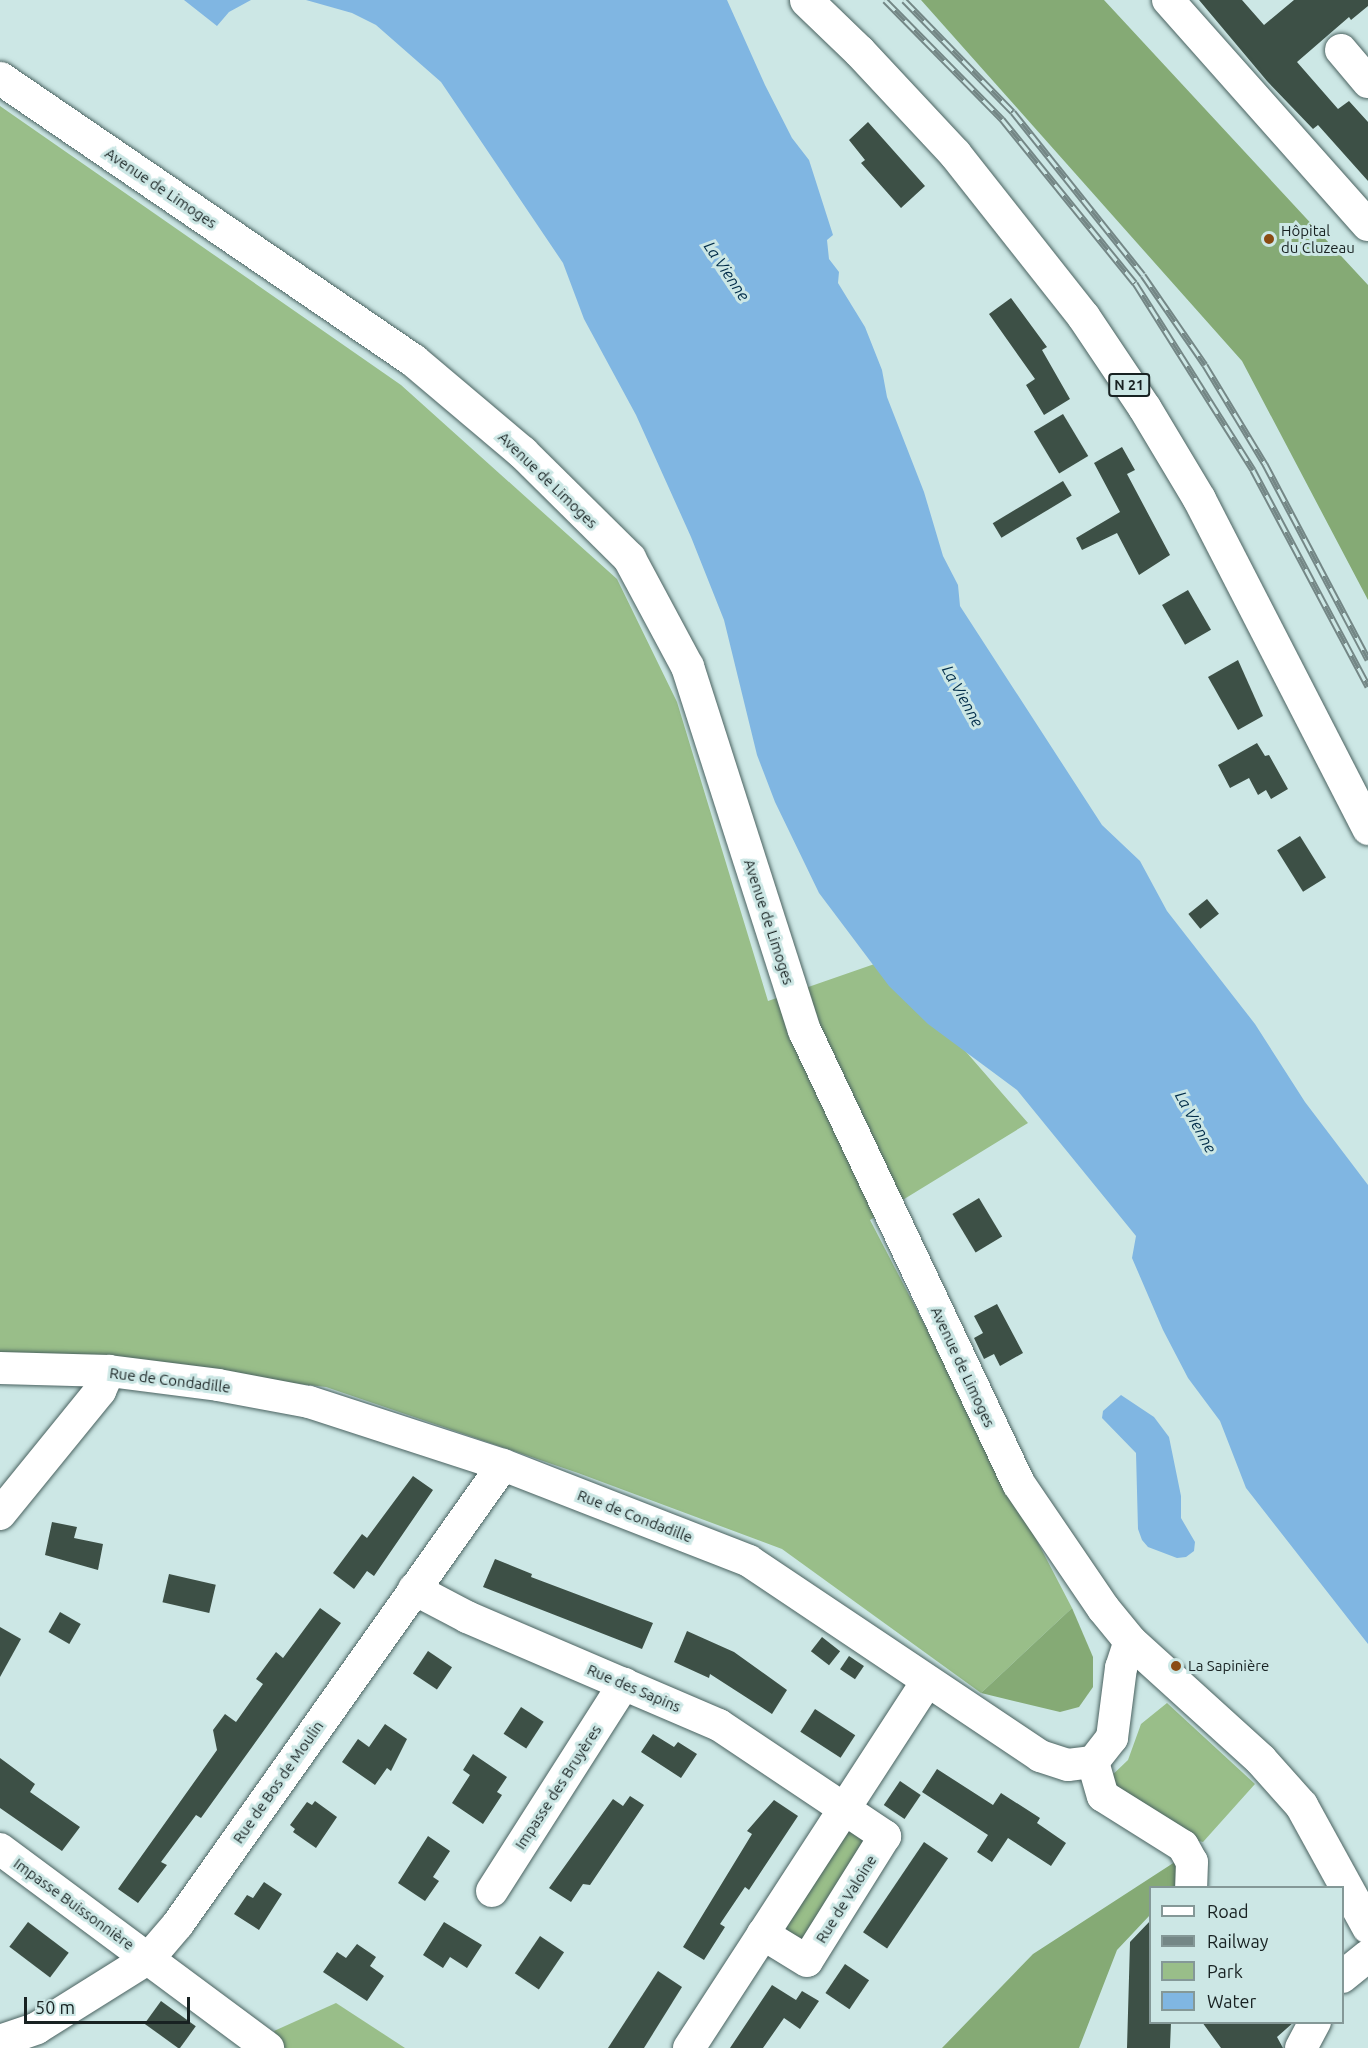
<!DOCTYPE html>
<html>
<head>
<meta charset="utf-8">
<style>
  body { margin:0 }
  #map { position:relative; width:1368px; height:2048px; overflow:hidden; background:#cce7e5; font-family:Ubuntu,sans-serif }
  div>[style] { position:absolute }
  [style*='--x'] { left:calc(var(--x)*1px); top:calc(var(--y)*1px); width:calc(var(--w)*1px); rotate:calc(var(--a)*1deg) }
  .green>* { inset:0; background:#99be89; transform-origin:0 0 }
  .forest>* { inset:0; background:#85aa75 }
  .water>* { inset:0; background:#80b6e2 }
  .building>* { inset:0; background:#3d5046; transform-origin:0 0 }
  .roads { filter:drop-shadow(0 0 2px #4a6260) drop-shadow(0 0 2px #4a6260) }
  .minor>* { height:32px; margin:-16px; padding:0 16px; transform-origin:16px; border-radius:16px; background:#fff }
  .major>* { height:33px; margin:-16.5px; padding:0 16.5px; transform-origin:16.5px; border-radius:16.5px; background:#fff }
  .rail>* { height:7px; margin-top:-3.5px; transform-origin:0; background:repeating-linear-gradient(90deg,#cce7e5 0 14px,#748786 0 28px); box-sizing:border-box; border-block:2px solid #748786 }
  .dots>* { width:16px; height:16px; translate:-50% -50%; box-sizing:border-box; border:3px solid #cce7e5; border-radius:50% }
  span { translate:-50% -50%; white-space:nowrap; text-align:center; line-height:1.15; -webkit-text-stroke:6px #cce7e5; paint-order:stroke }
  .shield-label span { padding:2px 4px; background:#cce7e5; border:2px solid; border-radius:4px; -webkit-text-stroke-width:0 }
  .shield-label { font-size:14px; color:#182222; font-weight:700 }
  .street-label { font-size:15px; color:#182222 }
  .poi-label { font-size:15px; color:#182222 }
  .left { translate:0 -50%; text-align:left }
  .water-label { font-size:16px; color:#012c49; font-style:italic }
  .legend { position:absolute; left:1149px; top:1886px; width:195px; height:138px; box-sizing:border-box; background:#cce7e5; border:2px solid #849897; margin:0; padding:8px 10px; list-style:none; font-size:18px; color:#182222 }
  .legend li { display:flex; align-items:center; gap:12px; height:30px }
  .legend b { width:30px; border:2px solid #849897 }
  .scale { position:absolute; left:24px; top:1997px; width:166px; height:27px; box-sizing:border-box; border:3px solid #182222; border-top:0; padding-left:8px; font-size:18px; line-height:21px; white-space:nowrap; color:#182222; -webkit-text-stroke:4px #cce7e5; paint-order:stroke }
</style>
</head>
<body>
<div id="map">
  <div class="green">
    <div style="clip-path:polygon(0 106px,401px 385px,617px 579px,677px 702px,768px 1001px,886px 960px,1028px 1123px,870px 1220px,1072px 1608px,981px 1693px,782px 1549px,578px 1473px,326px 1387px,99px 1360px,0 1360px)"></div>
    <div style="clip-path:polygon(1167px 1703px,1255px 1784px,1203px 1842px,1188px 1838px,1105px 1782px,1128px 1760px,1141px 1724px)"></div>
    <div style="left:848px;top:1830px;width:25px;height:121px;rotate:34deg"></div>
    <div style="clip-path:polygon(336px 2003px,405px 2048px,285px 2048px,274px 2031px)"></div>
  </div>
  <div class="forest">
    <div style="clip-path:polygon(921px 0,1104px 0,1368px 285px,1368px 600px,1242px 361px)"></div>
    <div style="clip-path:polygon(1072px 1608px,1093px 1657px,1093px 1687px,1079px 1707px,1060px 1712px,981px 1693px)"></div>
    <div style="clip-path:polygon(1181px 1858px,1178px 1887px,1150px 1888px,1150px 1915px,1117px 1950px,1079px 2048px,942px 2048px,1033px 1954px)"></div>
  </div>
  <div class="water">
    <div style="clip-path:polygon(184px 0,251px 0,229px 12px,217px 26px)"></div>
    <div style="clip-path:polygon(306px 0,727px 0,765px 85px,792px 138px,809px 160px,833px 235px,827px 240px,829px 259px,839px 272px,838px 283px,865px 327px,882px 370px,887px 397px,924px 492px,943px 556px,958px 585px,960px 606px,1102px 825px,1140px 861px,1167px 911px,1255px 1024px,1305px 1102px,1368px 1185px,1368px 1644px,1246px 1488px,1220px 1421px,1188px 1378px,1163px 1330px,1132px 1258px,1136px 1236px,1017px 1090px,928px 1024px,889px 986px,819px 893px,775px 802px,757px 755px,724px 620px,691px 537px,636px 415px,584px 319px,563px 263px,441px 82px,376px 25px,352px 13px)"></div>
    <div style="clip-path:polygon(1121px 1395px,1154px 1417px,1169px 1437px,1181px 1496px,1181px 1518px,1195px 1542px,1194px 1551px,1186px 1557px,1177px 1558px,1148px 1547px,1142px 1540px,1138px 1529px,1136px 1453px,1102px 1418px,1103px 1411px)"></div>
  </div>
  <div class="building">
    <div style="clip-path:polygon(1199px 0,1242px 0,1264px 25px,1294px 0,1368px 0,1368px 6px,1351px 20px,1349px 17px,1297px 62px,1338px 109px,1349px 101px,1368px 122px,1368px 181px,1318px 125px,1313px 129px,1267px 81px)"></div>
    <div style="clip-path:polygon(868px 122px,925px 186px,901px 208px,861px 163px,865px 160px,849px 140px)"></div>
    <div style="clip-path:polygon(1011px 298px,1047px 347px,1042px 350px,1070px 399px,1044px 415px,1026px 385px,1035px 379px,989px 314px)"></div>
    <div style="left:1063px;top:414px;width:49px;height:34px;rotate:59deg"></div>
    <div style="clip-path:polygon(1122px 447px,1135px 470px,1127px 474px,1170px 555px,1139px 575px,1117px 533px,1082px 550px,1076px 538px,1120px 512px,1094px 463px)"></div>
    <div style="left:1063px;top:481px;width:17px;height:82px;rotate:59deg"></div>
    <div style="left:1188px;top:590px;width:46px;height:30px;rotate:60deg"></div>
    <div style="clip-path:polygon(1238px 660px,1263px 716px,1238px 730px,1208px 677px)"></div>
    <div style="clip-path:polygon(1257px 743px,1265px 756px,1269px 755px,1288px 789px,1271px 799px,1266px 790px,1258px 795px,1249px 778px,1230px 788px,1218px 765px)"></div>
    <div style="left:1300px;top:836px;width:49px;height:27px;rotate:58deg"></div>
    <div style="left:1207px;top:899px;width:19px;height:24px;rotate:51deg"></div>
    <div style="left:979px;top:1198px;width:45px;height:31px;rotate:59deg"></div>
    <div style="clip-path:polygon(997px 1304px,1023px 1353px,1000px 1366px,994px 1354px,984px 1359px,974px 1338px,983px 1333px,974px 1316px)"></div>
    <div style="clip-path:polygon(413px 1476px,433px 1490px,374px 1576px,367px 1571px,354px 1589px,333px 1573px,362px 1534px,367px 1538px)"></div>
    <div style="clip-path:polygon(52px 1522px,77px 1527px,74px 1538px,103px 1544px,98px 1570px,45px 1555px)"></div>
    <div style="clip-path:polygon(495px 1559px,532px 1574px,531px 1577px,653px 1623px,642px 1649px,483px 1587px)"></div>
    <div style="left:169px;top:1574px;width:48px;height:29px;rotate:13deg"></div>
    <div style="clip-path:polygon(320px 1608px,341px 1623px,201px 1818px,196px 1815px,161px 1862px,167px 1865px,138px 1903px,118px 1889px,217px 1750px,213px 1730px,225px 1714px,236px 1722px,263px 1684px,256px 1679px,276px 1652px,283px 1658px)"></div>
    <div style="left:60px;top:1612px;width:24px;height:23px;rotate:30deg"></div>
    <div style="clip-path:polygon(0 1627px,21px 1639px,0 1677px)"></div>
    <div style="clip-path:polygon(687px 1631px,734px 1652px,787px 1690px,772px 1714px,710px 1674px,709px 1678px,674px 1662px)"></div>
    <div style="left:822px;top:1637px;width:23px;height:18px;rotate:38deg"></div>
    <div style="left:428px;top:1651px;width:29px;height:27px;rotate:34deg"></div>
    <div style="left:849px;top:1656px;width:18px;height:16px;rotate:34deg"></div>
    <div style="left:521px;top:1707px;width:27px;height:32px;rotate:33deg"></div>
    <div style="left:815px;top:1709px;width:48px;height:27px;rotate:33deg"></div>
    <div style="clip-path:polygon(385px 1724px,407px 1739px,391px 1771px,387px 1768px,375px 1785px,342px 1762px,358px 1739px,369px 1747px)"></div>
    <div style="clip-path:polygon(653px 1734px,674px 1747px,678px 1742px,697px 1754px,681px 1778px,641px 1752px)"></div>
    <div style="clip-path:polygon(473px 1754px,507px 1777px,497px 1792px,502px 1795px,483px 1824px,452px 1803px,470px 1775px,463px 1770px)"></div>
    <div style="clip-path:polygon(0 1758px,35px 1784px,30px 1792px,80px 1827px,62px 1851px,0 1808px)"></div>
    <div style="clip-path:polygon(937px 1769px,993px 1805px,1001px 1793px,1040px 1818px,1037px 1823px,1066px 1843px,1051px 1866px,1008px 1838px,992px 1862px,977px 1852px,988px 1835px,922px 1792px)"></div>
    <div style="left:900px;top:1781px;width:25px;height:29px;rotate:34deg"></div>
    <div style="clip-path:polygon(630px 1796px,644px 1805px,590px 1885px,583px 1884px,571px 1902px,549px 1888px,613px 1799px,623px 1806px)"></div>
    <div style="clip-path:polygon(774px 1800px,798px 1816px,749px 1890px,745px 1887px,720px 1924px,725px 1927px,704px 1960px,683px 1947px,752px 1834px,747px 1831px)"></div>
    <div style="clip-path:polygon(315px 1801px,337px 1817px,316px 1848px,293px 1832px,295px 1829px,290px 1825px,307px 1802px,312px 1805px)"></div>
    <div style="clip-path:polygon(428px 1836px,450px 1851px,433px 1877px,439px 1881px,425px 1901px,398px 1883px)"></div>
    <div style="left:924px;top:1842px;width:29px;height:109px;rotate:34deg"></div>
    <div style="clip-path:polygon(264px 1882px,282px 1894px,259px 1930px,234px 1914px,247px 1895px,253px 1898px)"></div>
    <div style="clip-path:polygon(1150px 1921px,1150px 2022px,1171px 2022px,1170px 2048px,1127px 2048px,1130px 1942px)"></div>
    <div style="left:28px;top:1922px;width:51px;height:31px;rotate:37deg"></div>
    <div style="clip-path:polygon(444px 1922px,482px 1945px,467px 1968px,450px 1957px,443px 1968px,423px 1955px)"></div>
    <div style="left:540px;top:1936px;width:29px;height:45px;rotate:34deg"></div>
    <div style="clip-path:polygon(357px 1944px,376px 1957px,370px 1966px,384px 1976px,367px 2001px,323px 1972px,337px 1952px,346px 1958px)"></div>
    <div style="left:845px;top:1964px;width:29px;height:35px;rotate:34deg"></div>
    <div style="clip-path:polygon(658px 1971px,682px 1987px,644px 2048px,608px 2048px)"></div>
    <div style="clip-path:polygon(772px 1985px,796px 2000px,802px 1991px,819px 2001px,800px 2029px,784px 2018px,763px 2048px,730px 2048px)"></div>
    <div style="left:161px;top:2001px;width:43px;height:28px;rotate:36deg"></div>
    <div style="clip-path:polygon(1202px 2022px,1294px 2022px,1277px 2037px,1283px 2048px,1221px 2048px)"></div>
  </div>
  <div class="roads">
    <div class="minor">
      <div style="--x:1168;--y:0;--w:301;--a:48.4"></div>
      <div style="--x:1341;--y:50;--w:42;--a:49.8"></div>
      <div style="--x:0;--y:1368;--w:109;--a:1.6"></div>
      <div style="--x:109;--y:1371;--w:110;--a:7.3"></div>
      <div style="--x:218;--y:1385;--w:93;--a:10.6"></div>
      <div style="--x:309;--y:1402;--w:204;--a:18"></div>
      <div style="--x:503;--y:1465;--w:264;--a:21.3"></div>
      <div style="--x:749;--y:1561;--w:350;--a:33.8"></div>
      <div style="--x:1040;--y:1756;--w:29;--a:18"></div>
      <div style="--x:1068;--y:1765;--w:25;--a:-7"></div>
      <div style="--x:1093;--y:1762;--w:31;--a:-52"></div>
      <div style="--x:1112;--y:1738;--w:71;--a:-82.7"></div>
      <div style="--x:1121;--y:1668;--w:28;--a:-72"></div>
      <div style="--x:0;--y:1514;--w:159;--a:-50.9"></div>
      <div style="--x:100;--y:1391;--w:22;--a:-66"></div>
      <div style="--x:414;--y:1589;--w:60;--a:27.8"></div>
      <div style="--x:467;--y:1617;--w:274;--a:23.2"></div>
      <div style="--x:719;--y:1725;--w:200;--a:33.8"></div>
      <div style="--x:885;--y:1836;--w:147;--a:122"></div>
      <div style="--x:807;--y:1961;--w:52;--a:-148.5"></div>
      <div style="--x:1093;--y:1762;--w:35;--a:74"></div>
      <div style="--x:1103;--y:1796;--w:94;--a:32"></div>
      <div style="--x:1183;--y:1846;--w:18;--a:61"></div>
      <div style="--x:1192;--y:1862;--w:26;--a:92"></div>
      <div style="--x:0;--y:1849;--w:334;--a:36.6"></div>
      <div style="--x:492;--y:1891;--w:246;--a:-57.5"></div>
      <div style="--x:1342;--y:1977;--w:33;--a:-39"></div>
      <div style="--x:0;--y:2041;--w:39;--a:-19"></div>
      <div style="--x:37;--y:2028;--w:132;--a:-32"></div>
      <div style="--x:149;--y:1958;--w:45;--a:-49.5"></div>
      <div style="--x:178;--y:1924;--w:562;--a:-54.7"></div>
      <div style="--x:689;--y:2048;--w:437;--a:-57"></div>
      <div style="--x:1301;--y:2048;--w:30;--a:-62"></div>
    </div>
    <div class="major">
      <div style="--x:806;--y:0;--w:74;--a:43.9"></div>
      <div style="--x:859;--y:51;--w:141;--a:47"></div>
      <div style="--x:955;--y:154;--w:206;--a:51.7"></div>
      <div style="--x:1083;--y:316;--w:110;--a:56.2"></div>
      <div style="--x:1144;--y:407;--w:107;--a:59.1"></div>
      <div style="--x:1199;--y:499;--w:370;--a:62.8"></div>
      <div style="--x:0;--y:78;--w:500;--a:34.33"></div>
      <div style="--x:413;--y:360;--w:143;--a:40.2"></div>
      <div style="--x:522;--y:452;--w:151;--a:44.7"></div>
      <div style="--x:629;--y:558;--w:123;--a:61.8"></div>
      <div style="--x:687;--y:666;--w:382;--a:72.2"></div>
      <div style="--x:804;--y:1030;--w:501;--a:64.71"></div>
      <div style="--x:1018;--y:1483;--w:151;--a:55.8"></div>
      <div style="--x:1103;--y:1608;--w:43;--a:50.7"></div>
      <div style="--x:1130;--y:1641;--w:176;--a:42.2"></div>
      <div style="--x:1260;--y:1759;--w:62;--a:48.3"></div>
      <div style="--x:1301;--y:1805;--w:139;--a:61.2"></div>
    </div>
  </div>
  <div class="rail">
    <div style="--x:885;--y:0;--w:167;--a:45.5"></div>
    <div style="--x:1002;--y:119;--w:211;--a:51"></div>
    <div style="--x:1135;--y:283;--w:221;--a:57.7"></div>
    <div style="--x:1253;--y:470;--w:245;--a:62"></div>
    <div style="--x:904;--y:0;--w:156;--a:45.8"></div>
    <div style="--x:1013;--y:112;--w:208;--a:51.4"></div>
    <div style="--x:1143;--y:275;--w:109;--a:55.4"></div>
    <div style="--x:1205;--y:365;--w:116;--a:58.8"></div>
    <div style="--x:1265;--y:464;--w:221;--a:62.2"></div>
  </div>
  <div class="dots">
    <div style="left:1269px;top:239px;background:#8a4b13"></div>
    <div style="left:1176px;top:1666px;background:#8a4b13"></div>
  </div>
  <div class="shield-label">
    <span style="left:1129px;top:385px">N 21</span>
  </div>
  <div class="street-label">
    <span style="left:161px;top:188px;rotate:34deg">Avenue de Limoges</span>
    <span style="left:548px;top:480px;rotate:44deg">Avenue de Limoges</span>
    <span style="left:769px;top:922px;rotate:72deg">Avenue de Limoges</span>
    <span style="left:963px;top:1367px;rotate:65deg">Avenue de Limoges</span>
    <span style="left:170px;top:1380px;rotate:7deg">Rue de Condadille</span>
    <span style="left:635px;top:1516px;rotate:21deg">Rue de Condadille</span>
    <span style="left:634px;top:1688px;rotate:23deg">Rue des Sapins</span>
    <span style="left:278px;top:1782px;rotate:-55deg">Rue de Bos de Moulin</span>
    <span style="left:558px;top:1787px;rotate:-57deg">Impasse des Bruyères</span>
    <span style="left:846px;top:1899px;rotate:-58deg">Rue de Valoine</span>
    <span style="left:74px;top:1904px;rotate:36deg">Impasse Buissonnière</span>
  </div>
  <div class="poi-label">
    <span class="left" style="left:1281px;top:239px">Hôpital<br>du Cluzeau</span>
    <span class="left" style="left:1188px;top:1666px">La Sapinière</span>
  </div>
  <div class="water-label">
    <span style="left:727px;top:271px;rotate:56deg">La Vienne</span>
    <span style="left:963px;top:696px;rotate:61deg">La Vienne</span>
    <span style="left:1196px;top:1122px;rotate:61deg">La Vienne</span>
  </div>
  <ul class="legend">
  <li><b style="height:8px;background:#fff"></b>Road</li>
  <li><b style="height:8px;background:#748786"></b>Railway</li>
  <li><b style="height:16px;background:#99be89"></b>Park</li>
  <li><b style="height:16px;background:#80b6e2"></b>Water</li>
  </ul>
  <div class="scale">50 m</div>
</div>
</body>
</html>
